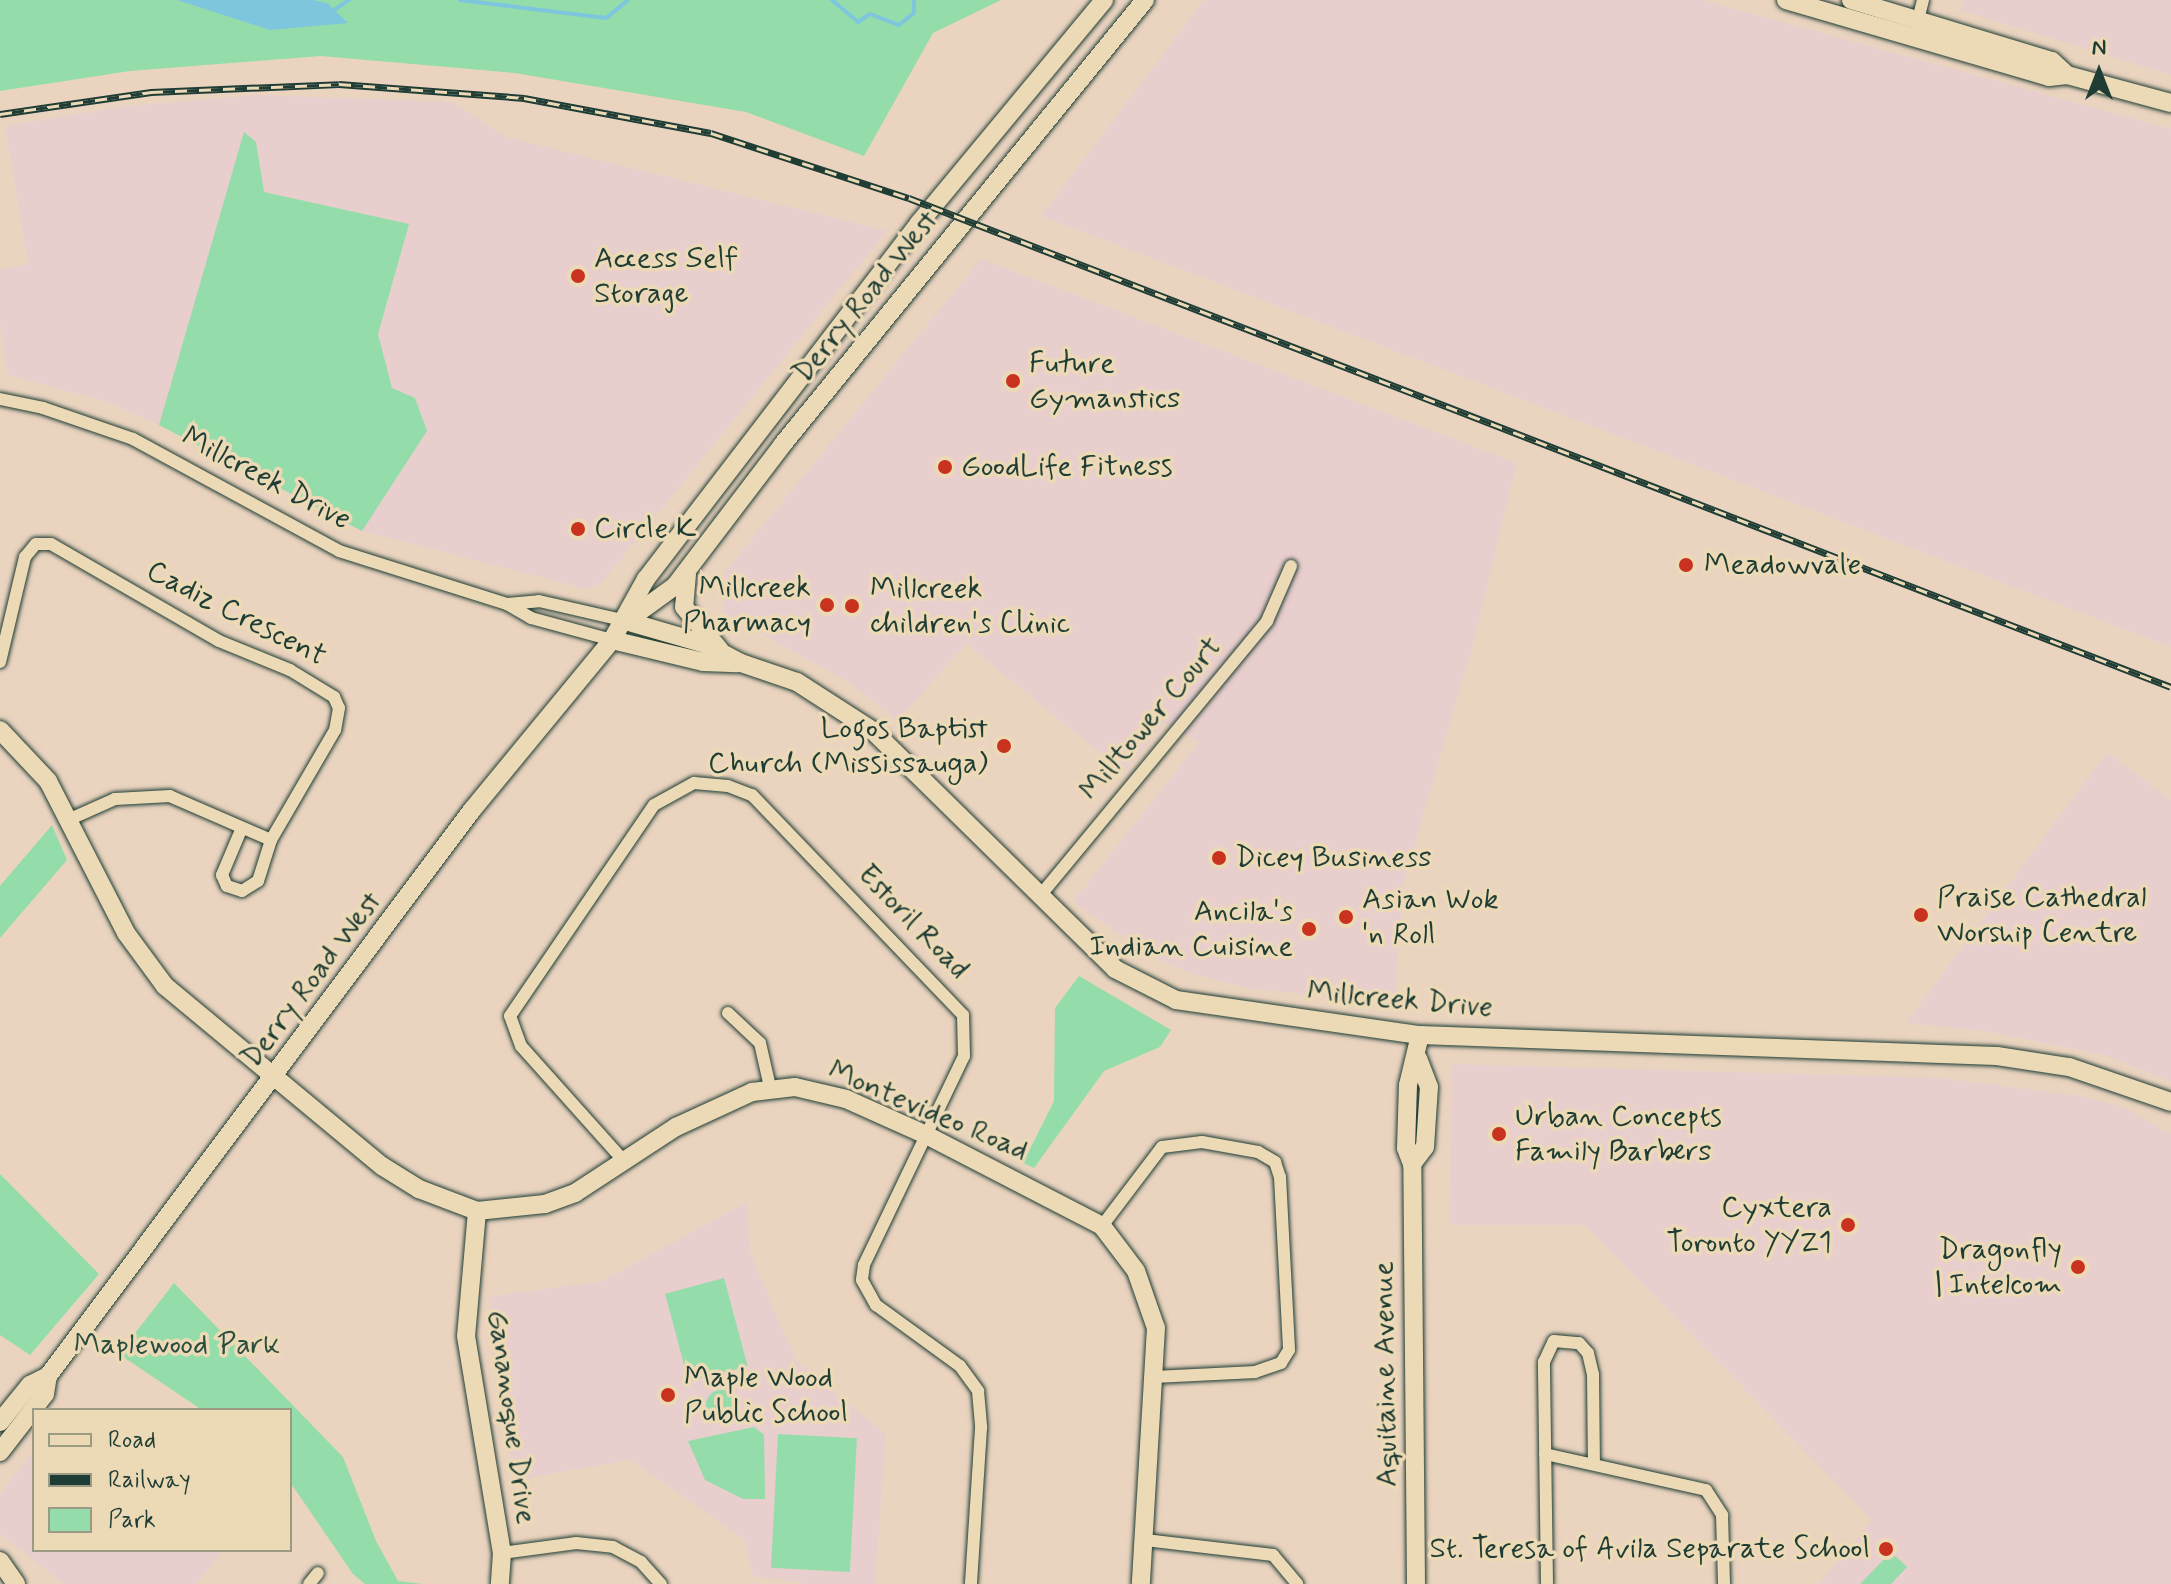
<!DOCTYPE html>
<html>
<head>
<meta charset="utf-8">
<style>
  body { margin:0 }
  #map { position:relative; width:2171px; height:1584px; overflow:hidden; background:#ead4c0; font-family:Mynerve,sans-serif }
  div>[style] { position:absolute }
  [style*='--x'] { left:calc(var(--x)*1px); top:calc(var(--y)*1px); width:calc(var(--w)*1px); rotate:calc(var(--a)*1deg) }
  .built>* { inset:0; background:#e8cecc }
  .green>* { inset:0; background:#94dcaa; transform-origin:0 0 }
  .round { border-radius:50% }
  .water>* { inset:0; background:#7ec6de }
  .stream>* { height:4px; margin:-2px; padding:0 2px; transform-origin:2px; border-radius:2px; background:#7ec6de }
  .roads { filter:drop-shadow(0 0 2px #1f3d34) drop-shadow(0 0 2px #1f3d34) }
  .street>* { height:12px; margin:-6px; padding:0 6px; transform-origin:6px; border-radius:6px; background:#ecd9b6 }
  .secondary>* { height:18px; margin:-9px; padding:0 9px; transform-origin:9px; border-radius:9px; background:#ecd9b6 }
  .rail>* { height:7px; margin-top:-3.5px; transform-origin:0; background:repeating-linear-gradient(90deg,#ecd9b6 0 12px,#1f3d34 0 24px); box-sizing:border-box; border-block:2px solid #1f3d34 }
  .dots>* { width:22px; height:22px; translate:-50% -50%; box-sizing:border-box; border:4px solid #ecd9b6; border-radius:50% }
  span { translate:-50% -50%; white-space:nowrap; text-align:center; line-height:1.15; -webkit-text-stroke:7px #ecd9b6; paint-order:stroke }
  .poi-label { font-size:30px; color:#1f3d34 }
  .left { translate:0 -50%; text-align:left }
  .right { translate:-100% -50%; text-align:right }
  .street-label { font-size:30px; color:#1f3d34 }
  .park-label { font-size:30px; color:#2b4d40 }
  .legend { position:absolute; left:32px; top:1408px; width:260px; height:144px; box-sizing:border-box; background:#ecd9b6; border:2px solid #9a9b82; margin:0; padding:10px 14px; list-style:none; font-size:24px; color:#1f3d34 }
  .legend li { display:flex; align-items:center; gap:16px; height:40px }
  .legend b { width:40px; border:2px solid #9a9b82 }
  .north { position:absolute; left:2059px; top:32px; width:80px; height:80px; -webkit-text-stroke:6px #ecd9b6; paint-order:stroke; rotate:0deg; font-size:22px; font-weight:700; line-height:32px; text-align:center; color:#1f3d34 }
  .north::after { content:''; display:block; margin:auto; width:28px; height:36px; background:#1f3d34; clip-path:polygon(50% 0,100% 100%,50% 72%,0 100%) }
</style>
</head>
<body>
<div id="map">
  <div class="built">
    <div style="clip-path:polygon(1204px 0,1702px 0,2171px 129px,2171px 647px,1041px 216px)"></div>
    <div style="clip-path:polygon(1964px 0,2171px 0,2171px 75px,1961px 10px)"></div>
    <div style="clip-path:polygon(256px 95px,452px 102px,506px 137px,887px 231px,602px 582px,587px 589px,362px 531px,427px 431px,392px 388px,378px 334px,409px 224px,263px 192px,256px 142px,244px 133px,159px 425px,108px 402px,8px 375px,0 325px,0 269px,28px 264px,5px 126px,127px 106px)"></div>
    <div style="clip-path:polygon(981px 259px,1517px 463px,1472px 648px,1404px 881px,1395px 993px,1369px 998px,1315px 995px,1252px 989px,1193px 974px,1152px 956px,1073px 902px,1199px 742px,1165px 723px,1124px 772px,966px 644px,897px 721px,851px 683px,724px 614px,724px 573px)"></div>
    <div style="clip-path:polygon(2107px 752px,2171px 800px,2171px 1082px,2108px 1056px,1990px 1032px,1906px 1023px)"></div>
    <div style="clip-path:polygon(1452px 1064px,1941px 1078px,2080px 1096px,2122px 1107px,2171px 1134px,2171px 1584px,1819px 1584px,1872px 1520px,1585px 1225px,1449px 1225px)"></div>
    <div style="clip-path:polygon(747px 1202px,750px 1252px,796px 1361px,886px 1434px,875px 1584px,809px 1584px,753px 1576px,744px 1539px,631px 1460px,514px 1480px,489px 1333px,489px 1297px,602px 1281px)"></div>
    <div style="clip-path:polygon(34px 1450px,34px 1550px,223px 1550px,197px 1584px,64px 1584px,0 1534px,0 1494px)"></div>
  </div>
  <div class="green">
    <div style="clip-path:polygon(0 0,1001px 0,933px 33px,864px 156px,746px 112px,515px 73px,321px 56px,130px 71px,0 91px)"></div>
    <div style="clip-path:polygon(244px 132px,256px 142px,264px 192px,409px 224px,378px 334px,392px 388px,415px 398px,427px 431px,362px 531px,159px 425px)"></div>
    <div style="clip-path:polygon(52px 825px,67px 860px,0 938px,0 886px)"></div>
    <div style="clip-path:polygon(1079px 976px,1171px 1030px,1160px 1047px,1104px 1071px,1034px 1168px,1023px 1163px,1054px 1101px,1055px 1008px)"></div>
    <div style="clip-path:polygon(0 1174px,99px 1274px,30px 1355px,0 1335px)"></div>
    <div style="left:724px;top:1278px;width:91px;height:61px;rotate:75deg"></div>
    <div style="clip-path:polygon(174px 1283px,343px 1457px,376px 1541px,398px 1581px,422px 1584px,365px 1584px,353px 1574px,290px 1482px,290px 1410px,202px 1410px,119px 1354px)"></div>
    <div class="round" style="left:706px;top:1390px;width:30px;height:30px"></div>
    <div style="clip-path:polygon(754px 1427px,764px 1435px,765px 1499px,743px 1499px,705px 1480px,688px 1441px)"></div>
    <div style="left:778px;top:1434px;width:79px;height:134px;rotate:3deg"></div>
    <div style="clip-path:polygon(1891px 1552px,1907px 1567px,1891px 1584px,1860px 1584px)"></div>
  </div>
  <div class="water">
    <div style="clip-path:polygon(177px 0,313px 0,327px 3px,348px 23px,270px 30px)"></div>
  </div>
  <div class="stream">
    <div style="--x:460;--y:0;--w:147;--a:7"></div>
    <div style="--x:606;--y:18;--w:28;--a:-39"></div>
    <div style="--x:832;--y:0;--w:34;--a:40"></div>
    <div style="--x:858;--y:22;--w:14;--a:-34"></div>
    <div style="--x:870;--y:14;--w:31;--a:21"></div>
    <div style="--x:899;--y:25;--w:19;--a:-39"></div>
    <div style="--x:914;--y:13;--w:13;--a:-90"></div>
    <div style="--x:331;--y:12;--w:22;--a:-34"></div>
  </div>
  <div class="roads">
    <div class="street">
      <div style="--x:1917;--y:24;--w:25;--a:-76"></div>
      <div style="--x:0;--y:399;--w:44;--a:11.8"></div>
      <div style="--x:43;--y:408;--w:95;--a:19"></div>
      <div style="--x:133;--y:439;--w:234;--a:28.5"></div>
      <div style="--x:339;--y:551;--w:176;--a:17.5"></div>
      <div style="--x:507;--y:604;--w:28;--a:30"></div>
      <div style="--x:531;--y:618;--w:84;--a:15.2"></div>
      <div style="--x:507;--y:604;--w:32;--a:-5"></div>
      <div style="--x:539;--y:601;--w:89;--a:12.9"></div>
      <div style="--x:0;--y:662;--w:108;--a:-76.6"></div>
      <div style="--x:25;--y:557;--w:17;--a:-50"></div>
      <div style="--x:36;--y:544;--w:15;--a:0"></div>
      <div style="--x:51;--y:544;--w:194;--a:30"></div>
      <div style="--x:219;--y:641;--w:77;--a:22.2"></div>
      <div style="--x:290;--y:670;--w:52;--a:31.5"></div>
      <div style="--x:334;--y:697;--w:12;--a:66"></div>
      <div style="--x:339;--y:708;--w:22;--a:100"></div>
      <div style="--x:335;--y:730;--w:127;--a:120.2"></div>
      <div style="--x:271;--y:840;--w:110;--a:-156.5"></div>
      <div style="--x:170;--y:796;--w:55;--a:176.9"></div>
      <div style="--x:115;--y:799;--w:49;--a:156"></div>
      <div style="--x:241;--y:830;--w:49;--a:112.9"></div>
      <div style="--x:222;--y:875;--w:12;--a:66"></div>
      <div style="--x:227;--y:886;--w:16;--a:18"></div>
      <div style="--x:242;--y:891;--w:19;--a:-32"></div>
      <div style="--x:258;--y:881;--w:43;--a:-72.4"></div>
      <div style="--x:1039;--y:897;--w:358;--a:-50.4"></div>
      <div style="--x:1267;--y:621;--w:60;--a:-66.4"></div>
      <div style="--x:728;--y:1013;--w:44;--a:43.2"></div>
      <div style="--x:760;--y:1043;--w:45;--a:77.2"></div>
      <div style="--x:623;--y:1160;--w:153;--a:-131.8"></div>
      <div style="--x:521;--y:1046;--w:32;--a:-110"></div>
      <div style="--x:510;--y:1016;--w:255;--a:-55.7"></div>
      <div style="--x:654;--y:805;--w:46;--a:-28.8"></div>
      <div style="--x:694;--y:783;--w:34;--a:5"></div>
      <div style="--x:728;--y:786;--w:26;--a:21"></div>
      <div style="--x:752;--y:795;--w:305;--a:46.2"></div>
      <div style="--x:963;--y:1015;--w:41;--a:88.6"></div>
      <div style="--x:964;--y:1056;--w:232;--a:115.6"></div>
      <div style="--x:864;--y:1265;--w:15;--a:98"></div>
      <div style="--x:862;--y:1280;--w:29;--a:61"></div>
      <div style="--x:876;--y:1305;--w:104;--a:36"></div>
      <div style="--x:960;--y:1366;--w:31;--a:54"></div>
      <div style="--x:978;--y:1391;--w:37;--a:85"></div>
      <div style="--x:981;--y:1428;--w:156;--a:93.7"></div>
      <div style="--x:1102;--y:1226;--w:99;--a:-52.8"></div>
      <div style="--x:1162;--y:1147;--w:40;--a:-7.1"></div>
      <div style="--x:1202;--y:1142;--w:57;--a:10.1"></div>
      <div style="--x:1258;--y:1152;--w:20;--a:30"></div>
      <div style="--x:1275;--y:1162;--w:16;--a:72"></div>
      <div style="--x:1280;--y:1177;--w:173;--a:87"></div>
      <div style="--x:1289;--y:1350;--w:15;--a:122"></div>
      <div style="--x:1281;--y:1363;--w:28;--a:161"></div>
      <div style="--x:1255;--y:1372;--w:100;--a:177.1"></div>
      <div style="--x:1545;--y:1454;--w:165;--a:12.6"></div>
      <div style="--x:1706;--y:1490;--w:30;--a:57"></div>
      <div style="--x:1722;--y:1515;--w:69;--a:88.3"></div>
      <div style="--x:1145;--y:1540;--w:129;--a:6.7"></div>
      <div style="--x:1273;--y:1555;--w:38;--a:50"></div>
      <div style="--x:502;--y:1553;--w:75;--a:-7.7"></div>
      <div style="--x:576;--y:1543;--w:37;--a:6"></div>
      <div style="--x:613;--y:1547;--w:32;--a:28"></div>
      <div style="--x:641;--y:1562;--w:30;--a:48"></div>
      <div style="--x:309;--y:1584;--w:14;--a:-51"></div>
      <div style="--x:1547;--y:1584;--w:222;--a:-90.8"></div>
      <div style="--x:1544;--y:1362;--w:23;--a:-65"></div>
      <div style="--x:1554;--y:1341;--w:25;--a:5"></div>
      <div style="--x:1579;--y:1343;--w:13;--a:48"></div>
      <div style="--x:1588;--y:1353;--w:22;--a:77"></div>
      <div style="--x:1593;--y:1374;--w:90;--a:89.4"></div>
    </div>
    <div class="secondary">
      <div style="--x:1786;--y:0;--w:274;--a:16.3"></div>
      <div style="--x:2049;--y:77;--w:18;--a:-6"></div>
      <div style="--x:2067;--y:75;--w:108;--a:15.1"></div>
      <div style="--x:1851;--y:0;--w:210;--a:16.9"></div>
      <div style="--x:2052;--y:61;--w:21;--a:43"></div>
      <div style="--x:687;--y:574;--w:33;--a:95"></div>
      <div style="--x:684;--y:607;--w:56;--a:50.1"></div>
      <div style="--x:628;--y:620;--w:58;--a:-35.9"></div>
      <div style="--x:675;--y:586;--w:178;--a:-52.7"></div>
      <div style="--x:783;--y:444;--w:573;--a:-50.81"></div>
      <div style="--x:626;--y:621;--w:82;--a:16.2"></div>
      <div style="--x:705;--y:644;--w:41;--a:27.8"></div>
      <div style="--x:741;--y:663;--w:59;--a:18.7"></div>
      <div style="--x:797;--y:682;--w:90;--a:32.8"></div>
      <div style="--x:873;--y:731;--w:339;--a:44.5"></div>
      <div style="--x:1115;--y:969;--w:68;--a:26.9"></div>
      <div style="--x:1176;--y:1000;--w:246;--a:8.2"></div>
      <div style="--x:1420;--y:1035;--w:577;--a:2.08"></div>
      <div style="--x:1997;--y:1056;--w:73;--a:8.7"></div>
      <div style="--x:2069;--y:1067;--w:108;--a:18.9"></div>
      <div style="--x:612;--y:640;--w:94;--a:13.6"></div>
      <div style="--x:703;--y:662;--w:35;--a:2"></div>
      <div style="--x:0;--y:730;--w:70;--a:46.7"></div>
      <div style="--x:48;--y:781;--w:171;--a:62.8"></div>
      <div style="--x:126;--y:933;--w:66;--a:53.7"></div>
      <div style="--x:165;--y:986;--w:282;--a:39.7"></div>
      <div style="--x:382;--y:1166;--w:44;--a:31.9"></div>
      <div style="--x:419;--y:1189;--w:62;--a:20.8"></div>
      <div style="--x:477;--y:1211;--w:68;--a:-5.9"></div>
      <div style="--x:545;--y:1204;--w:32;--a:-20"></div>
      <div style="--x:575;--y:1193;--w:121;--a:-33.2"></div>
      <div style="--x:676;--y:1127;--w:84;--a:-24.7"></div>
      <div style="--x:752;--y:1092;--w:43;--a:-6.6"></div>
      <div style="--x:795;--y:1087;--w:52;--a:13.2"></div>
      <div style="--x:846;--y:1099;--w:88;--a:24.2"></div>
      <div style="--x:926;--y:1135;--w:198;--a:27.3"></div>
      <div style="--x:1102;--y:1226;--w:56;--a:52.9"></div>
      <div style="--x:1136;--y:1271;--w:60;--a:70.7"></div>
      <div style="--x:1156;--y:1328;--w:256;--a:93.4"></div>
      <div style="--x:1412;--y:1164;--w:21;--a:-53"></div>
      <div style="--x:1425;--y:1147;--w:60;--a:-86.2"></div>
      <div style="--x:1429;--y:1087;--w:30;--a:-111"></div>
      <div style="--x:477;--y:1211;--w:125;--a:95"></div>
      <div style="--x:466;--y:1336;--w:220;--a:80.6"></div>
      <div style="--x:502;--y:1553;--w:31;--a:94"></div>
      <div style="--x:0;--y:1422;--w:48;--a:-51"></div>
      <div style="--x:30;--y:1385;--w:20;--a:-27"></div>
      <div style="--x:48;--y:1376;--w:707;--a:-53.16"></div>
      <div style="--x:472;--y:810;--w:220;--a:-50.5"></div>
      <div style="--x:612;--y:640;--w:70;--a:-60.9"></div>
      <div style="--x:646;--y:579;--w:449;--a:-52.5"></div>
      <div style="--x:919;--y:223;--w:290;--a:-50.3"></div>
      <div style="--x:0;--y:1452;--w:73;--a:-52.2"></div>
      <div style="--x:45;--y:1394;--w:18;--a:-81"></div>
      <div style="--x:0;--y:1561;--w:28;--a:55"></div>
      <div style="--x:1416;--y:1584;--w:420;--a:-90.5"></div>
      <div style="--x:1412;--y:1164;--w:17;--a:-111"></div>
      <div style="--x:1406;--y:1148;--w:63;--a:-88.2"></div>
      <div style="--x:1408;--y:1085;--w:51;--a:-76.5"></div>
    </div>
  </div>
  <div class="rail">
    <div style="--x:0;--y:114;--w:153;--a:-8.3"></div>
    <div style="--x:151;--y:92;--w:188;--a:-2.4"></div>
    <div style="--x:339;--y:84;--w:186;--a:4.3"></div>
    <div style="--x:524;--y:98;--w:190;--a:10.6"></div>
    <div style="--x:711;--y:133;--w:208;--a:18.2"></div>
    <div style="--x:909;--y:198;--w:1353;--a:21.18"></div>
  </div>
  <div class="dots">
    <div style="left:578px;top:276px;background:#c8321e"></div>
    <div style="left:1013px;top:381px;background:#c8321e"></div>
    <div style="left:945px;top:467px;background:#c8321e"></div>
    <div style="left:578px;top:529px;background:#c8321e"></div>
    <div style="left:1686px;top:565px;background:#c8321e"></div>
    <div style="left:827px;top:605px;background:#c8321e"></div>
    <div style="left:852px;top:606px;background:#c8321e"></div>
    <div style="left:1004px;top:746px;background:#c8321e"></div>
    <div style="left:1219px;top:858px;background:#c8321e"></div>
    <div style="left:1921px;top:915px;background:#c8321e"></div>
    <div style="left:1346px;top:917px;background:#c8321e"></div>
    <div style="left:1309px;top:929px;background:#c8321e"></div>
    <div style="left:1499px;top:1134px;background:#c8321e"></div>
    <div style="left:1848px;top:1225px;background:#c8321e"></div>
    <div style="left:2078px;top:1267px;background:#c8321e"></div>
    <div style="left:668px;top:1395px;background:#c8321e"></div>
    <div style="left:1886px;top:1549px;background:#c8321e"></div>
  </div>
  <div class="poi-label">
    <span class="left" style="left:594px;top:276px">Access Self<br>Storage</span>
    <span class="left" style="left:1029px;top:381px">Future<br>Gymanstics</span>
    <span class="left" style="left:961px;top:467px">GoodLife Fitness</span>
    <span class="left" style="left:594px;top:529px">Circle K</span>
    <span class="left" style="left:1704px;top:565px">Meadowvale</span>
    <span class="right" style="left:811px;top:605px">Millcreek<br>Pharmacy</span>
    <span class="left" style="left:870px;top:606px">Millcreek<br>children's Clinic</span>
    <span class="right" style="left:988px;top:746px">Logos Baptist<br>Church (Mississauga)</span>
    <span class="left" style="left:1235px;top:858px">Dicey Business</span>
    <span class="left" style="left:1937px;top:915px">Praise Cathedral<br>Worship Centre</span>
    <span class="left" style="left:1362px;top:917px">Asian Wok<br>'n Roll</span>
    <span class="right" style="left:1293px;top:929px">Ancila's<br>Indian Cuisine</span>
    <span class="left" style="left:1515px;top:1134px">Urban Concepts<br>Family Barbers</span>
    <span class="right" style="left:1832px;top:1225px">Cyxtera<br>Toronto YYZ1</span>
    <span class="right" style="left:2062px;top:1267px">Dragonfly<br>| Intelcom</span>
    <span class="left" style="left:684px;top:1395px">Maple Wood<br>Public School</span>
    <span class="right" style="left:1870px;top:1549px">St. Teresa of Avila Separate School</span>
  </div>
  <div class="street-label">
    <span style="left:866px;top:297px;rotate:-51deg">Derry Road West</span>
    <span style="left:266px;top:479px;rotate:28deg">Millcreek Drive</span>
    <span style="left:236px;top:614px;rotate:27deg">Cadiz Crescent</span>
    <span style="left:1151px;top:719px;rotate:-50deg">Milltower Court</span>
    <span style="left:913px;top:922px;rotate:46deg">Estoril Road</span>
    <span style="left:312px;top:980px;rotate:-53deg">Derry Road West</span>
    <span style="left:1400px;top:1000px;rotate:5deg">Millcreek Drive</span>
    <span style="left:928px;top:1111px;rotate:23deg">Montevideo Road</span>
    <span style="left:1386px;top:1374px;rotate:-91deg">Aquitaine Avenue</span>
    <span style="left:511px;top:1417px;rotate:82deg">Gananoque Drive</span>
  </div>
  <div class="park-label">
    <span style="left:177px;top:1345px">Maplewood Park</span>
  </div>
  <ul class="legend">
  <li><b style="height:10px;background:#ecd9b6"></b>Road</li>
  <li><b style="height:10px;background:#1f3d34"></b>Railway</li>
  <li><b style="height:22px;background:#94dcaa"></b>Park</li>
  </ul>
  <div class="north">N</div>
</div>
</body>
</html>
